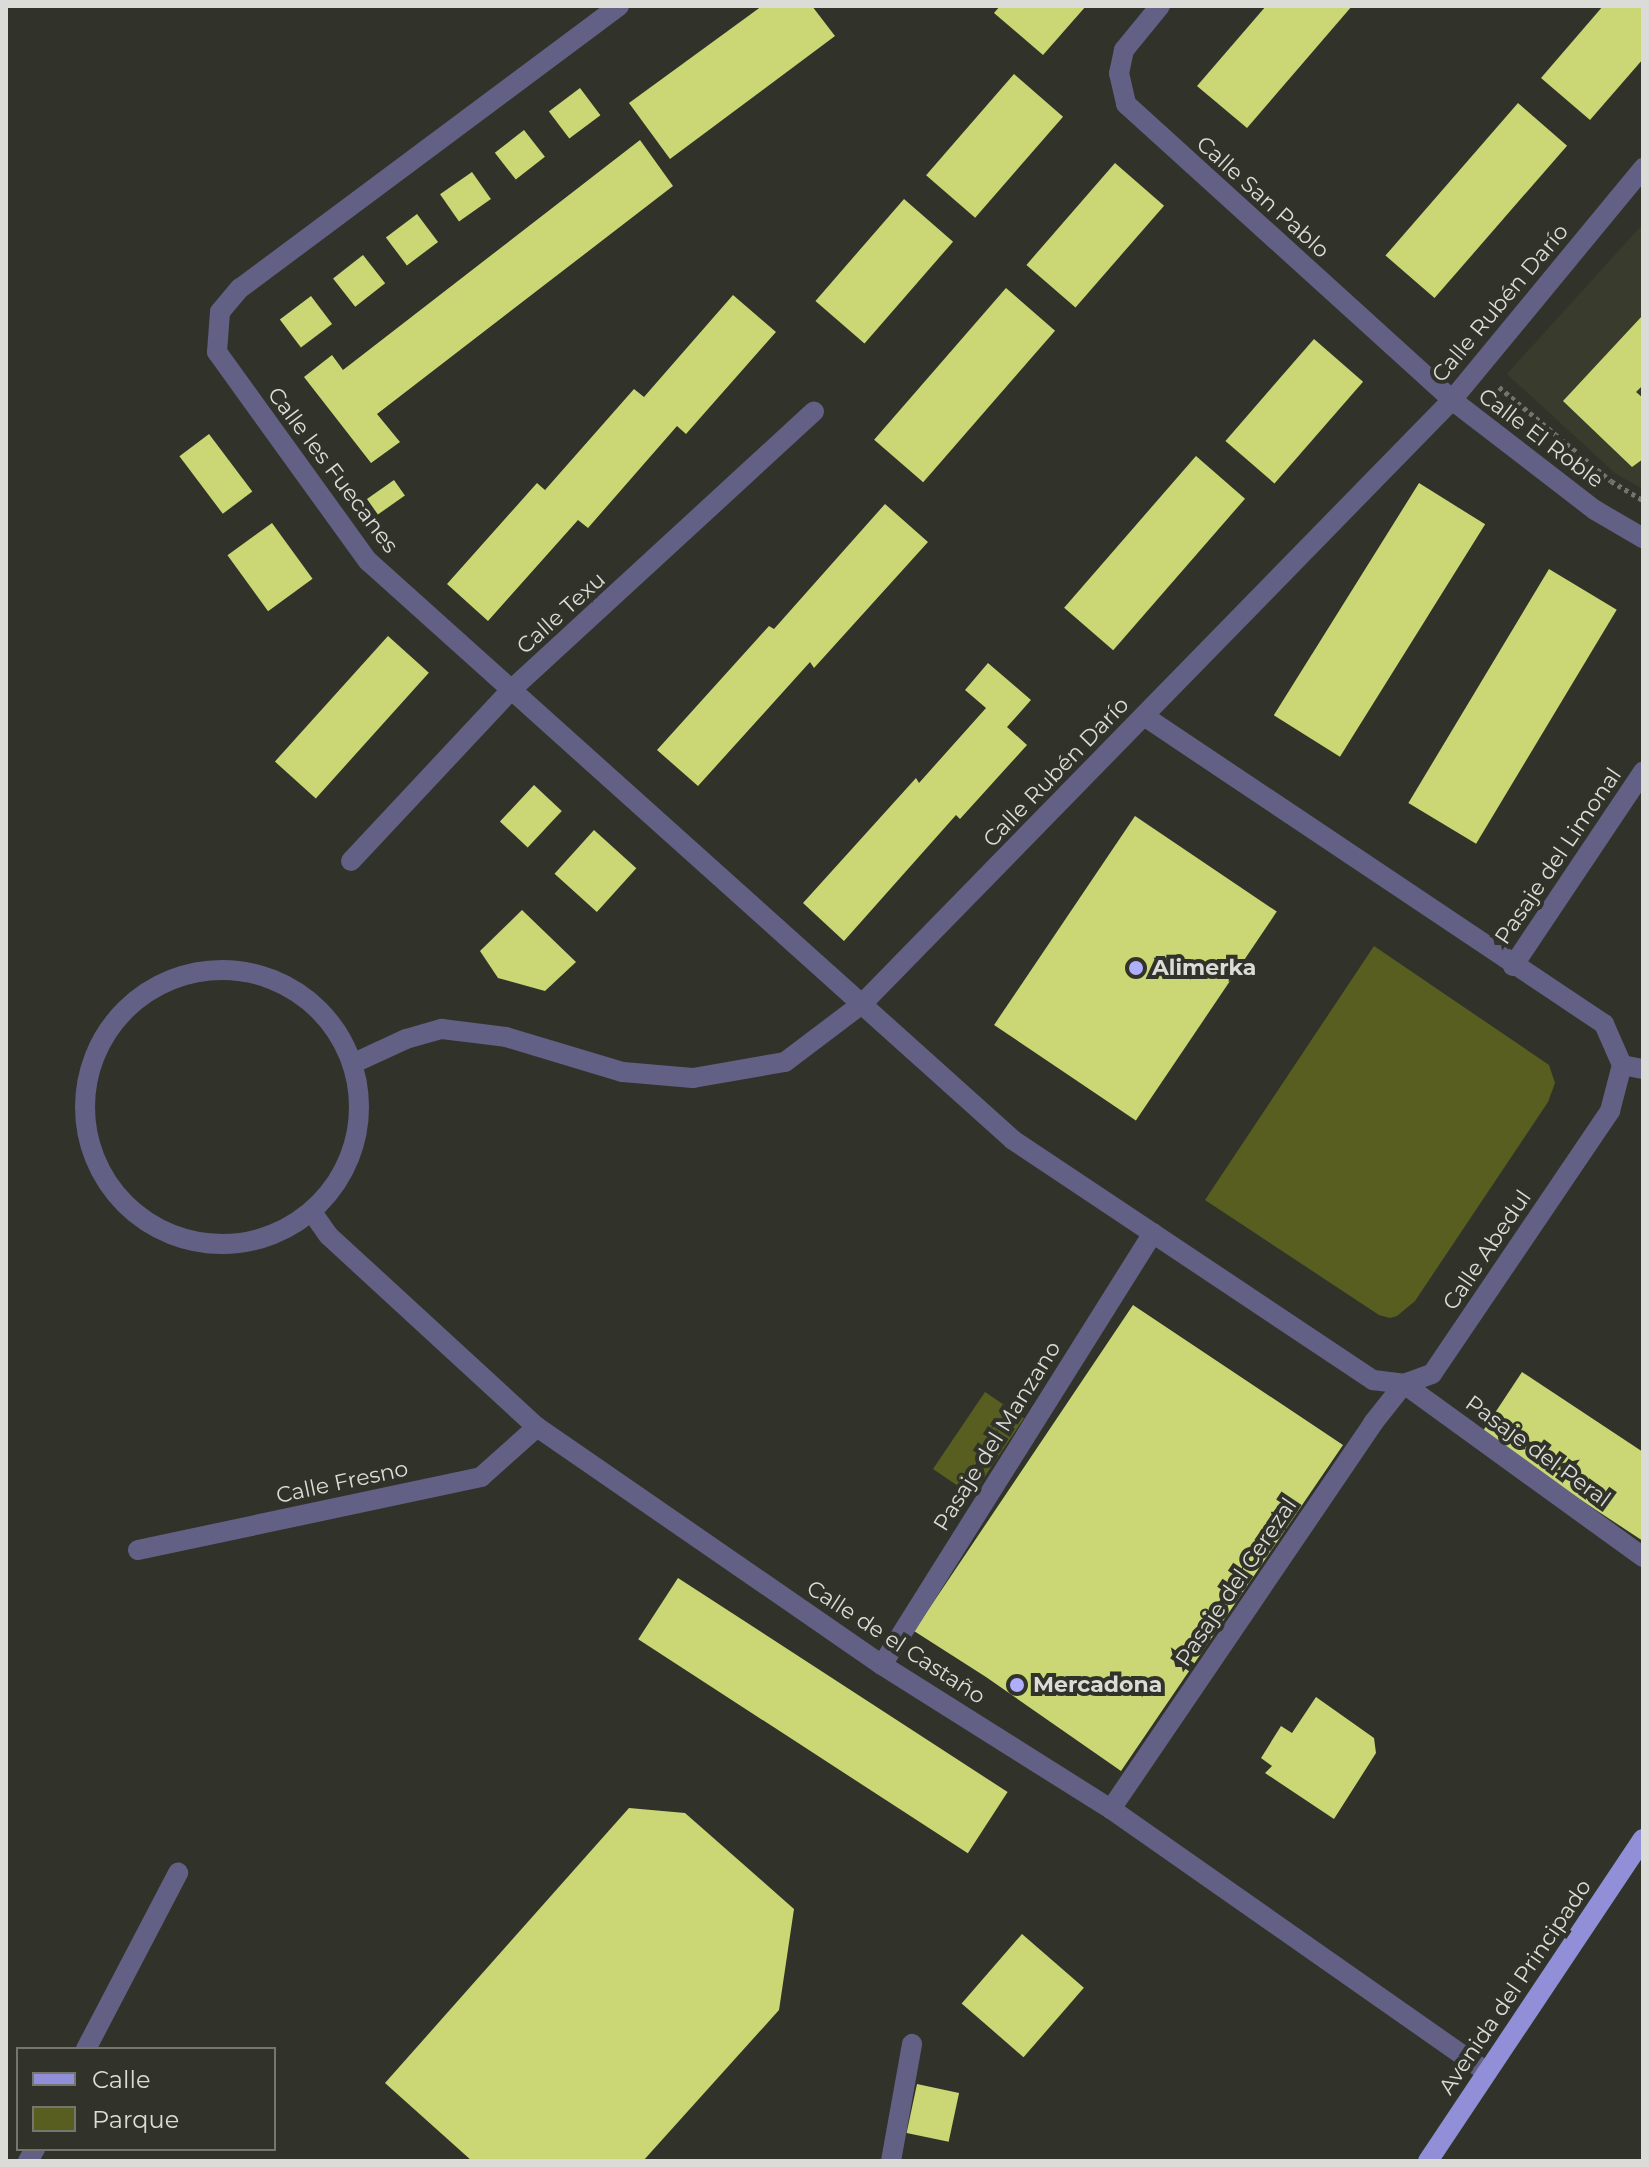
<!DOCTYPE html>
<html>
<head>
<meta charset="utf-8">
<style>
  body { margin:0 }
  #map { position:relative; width:1649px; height:2167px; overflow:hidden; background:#31332a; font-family:Montserrat,sans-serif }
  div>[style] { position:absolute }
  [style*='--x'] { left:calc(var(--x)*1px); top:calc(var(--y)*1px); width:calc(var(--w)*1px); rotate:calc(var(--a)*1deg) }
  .built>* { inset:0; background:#393c2d }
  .green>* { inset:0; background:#585e1f; transform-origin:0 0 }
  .building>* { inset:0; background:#cad774; transform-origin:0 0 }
  .path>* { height:5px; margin-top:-2.5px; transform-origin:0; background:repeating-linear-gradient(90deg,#73756d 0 4px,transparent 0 8px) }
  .minor>* { height:20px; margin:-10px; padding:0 10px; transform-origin:10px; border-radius:10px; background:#626185 }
  .minor>.ring { margin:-10px; padding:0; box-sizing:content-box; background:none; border:20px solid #626185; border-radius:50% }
  .major>* { height:20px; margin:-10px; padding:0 10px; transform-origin:10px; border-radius:10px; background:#918fd7 }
  .dots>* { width:22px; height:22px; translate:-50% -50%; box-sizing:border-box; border:4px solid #31332a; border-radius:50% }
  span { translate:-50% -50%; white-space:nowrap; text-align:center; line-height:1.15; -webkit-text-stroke:8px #31332a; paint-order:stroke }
  .street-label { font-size:22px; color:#dbdcd7 }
  .poi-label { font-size:22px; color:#dbdcd7; font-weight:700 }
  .left { translate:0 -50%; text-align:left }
  .frame { position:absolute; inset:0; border:8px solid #dbdcd7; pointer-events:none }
  .legend { position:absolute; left:16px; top:2047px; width:260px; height:104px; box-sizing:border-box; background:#31332a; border:2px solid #75776f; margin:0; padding:10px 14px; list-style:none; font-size:24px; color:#dbdcd7 }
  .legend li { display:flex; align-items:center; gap:16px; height:40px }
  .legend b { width:40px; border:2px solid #75776f }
</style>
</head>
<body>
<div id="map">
  <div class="built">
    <div style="clip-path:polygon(1643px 224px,1643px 489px,1616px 474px,1507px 374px)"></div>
  </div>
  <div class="green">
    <div style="clip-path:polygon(1374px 946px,1549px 1065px,1555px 1083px,1548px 1102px,1415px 1301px,1397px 1316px,1390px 1318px,1379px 1315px,1205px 1200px)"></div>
    <div style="left:985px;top:1392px;width:47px;height:93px;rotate:34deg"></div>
  </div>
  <div class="building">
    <div style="clip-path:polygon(762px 6px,812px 6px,835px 36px,670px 159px,629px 103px)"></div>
    <div style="clip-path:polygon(1000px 6px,1086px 6px,1043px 55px,994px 13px)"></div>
    <div style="clip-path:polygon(1266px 6px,1352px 6px,1247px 128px,1197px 86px)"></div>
    <div style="clip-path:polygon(1603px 6px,1643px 6px,1643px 59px,1590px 120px,1541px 78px)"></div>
    <div style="left:1014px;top:74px;width:65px;height:134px;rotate:41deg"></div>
    <div style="left:580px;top:88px;width:34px;height:39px;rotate:53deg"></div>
    <div style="left:1518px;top:103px;width:65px;height:202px;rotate:41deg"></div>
    <div style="left:524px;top:130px;width:34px;height:37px;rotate:52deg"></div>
    <div style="clip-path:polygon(640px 140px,673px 186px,377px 414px,400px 442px,371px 463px,304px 377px,332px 355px,343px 370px)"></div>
    <div style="left:1115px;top:163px;width:65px;height:135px;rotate:41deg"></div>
    <div style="left:472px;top:172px;width:33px;height:39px;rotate:55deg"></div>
    <div style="left:904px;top:199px;width:65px;height:135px;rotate:41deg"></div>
    <div style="left:417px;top:214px;width:35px;height:39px;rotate:53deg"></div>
    <div style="left:363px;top:255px;width:36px;height:38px;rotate:52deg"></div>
    <div style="left:1006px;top:288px;width:65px;height:201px;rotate:41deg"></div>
    <div style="clip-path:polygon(733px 295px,776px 332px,686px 434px,677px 426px,588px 528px,578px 520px,488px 621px,447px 584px,537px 483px,545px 490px,634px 389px,644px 397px)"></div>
    <div style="left:311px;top:296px;width:35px;height:39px;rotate:53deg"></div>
    <div style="clip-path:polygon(1643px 315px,1643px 385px,1636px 392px,1643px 398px,1643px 459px,1632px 467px,1563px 401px)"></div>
    <div style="left:1314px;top:339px;width:65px;height:135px;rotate:41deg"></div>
    <div style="left:209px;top:434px;width:72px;height:37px;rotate:53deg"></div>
    <div style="left:1196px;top:456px;width:65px;height:201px;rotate:41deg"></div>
    <div style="left:394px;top:480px;width:19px;height:33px;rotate:55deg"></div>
    <div style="left:1419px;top:483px;width:78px;height:274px;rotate:32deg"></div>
    <div style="clip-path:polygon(885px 504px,928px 542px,814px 668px,810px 662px,698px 786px,657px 750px,769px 626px,774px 629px)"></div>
    <div style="left:272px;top:523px;width:69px;height:55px;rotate:54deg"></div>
    <div style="left:1549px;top:569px;width:79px;height:273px;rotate:31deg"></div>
    <div style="left:388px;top:636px;width:55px;height:169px;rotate:42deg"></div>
    <div style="clip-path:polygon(988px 663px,1031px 700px,1007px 727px,1027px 745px,960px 819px,956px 815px,844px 941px,803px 903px,916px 778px,919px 783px,986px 708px,965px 690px)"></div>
    <div style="left:534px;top:785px;width:38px;height:50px;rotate:43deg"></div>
    <div style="left:1135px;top:816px;width:171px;height:252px;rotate:34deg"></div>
    <div style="left:594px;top:830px;width:57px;height:59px;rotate:42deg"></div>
    <div style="clip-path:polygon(522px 910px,576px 962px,545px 991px,498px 978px,480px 951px)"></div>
    <div style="clip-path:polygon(1133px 1305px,1343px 1445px,1121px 1771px,986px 1677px,914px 1631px)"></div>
    <div style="clip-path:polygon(1522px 1372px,1643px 1452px,1643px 1541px,1481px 1434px)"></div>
    <div style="left:678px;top:1578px;width:393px;height:73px;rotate:33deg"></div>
    <div style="clip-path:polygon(1316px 1697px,1374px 1738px,1376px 1753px,1334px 1819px,1265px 1773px,1272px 1766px,1261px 1758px,1281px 1726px,1292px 1733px)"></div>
    <div style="clip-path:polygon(629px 1808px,685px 1813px,794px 1909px,779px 2010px,643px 2161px,472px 2161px,385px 2083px)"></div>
    <div style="left:1022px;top:1934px;width:82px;height:92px;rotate:41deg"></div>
    <div style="left:917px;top:2084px;width:43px;height:50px;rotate:12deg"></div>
  </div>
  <div class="path">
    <div style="--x:1499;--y:387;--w:146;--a:40"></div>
    <div style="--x:1611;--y:481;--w:37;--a:31"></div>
  </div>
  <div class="minor">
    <div style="--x:619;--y:6;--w:472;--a:143.3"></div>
    <div style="--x:240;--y:288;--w:31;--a:130"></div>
    <div style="--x:220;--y:312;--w:40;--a:94.3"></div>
    <div style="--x:217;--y:352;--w:258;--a:54.2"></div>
    <div style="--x:368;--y:561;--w:867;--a:41.91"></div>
    <div style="--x:1013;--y:1140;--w:433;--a:33.7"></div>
    <div style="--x:1373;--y:1380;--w:31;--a:7"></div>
    <div style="--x:1404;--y:1384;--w:30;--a:-20"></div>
    <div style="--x:1432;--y:1374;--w:318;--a:-55.9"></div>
    <div style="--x:1610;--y:1111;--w:48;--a:-75.4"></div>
    <div style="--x:1622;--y:1065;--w:45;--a:-113.7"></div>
    <div style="--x:1604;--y:1024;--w:554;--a:-146.2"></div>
    <div style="--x:1160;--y:6;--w:57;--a:129.3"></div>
    <div style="--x:1124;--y:50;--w:24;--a:102"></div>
    <div style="--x:1119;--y:73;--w:32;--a:77"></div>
    <div style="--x:1126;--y:104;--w:440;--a:42.2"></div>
    <div style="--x:1452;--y:400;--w:180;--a:37.6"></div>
    <div style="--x:1595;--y:510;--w:56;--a:30.3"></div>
    <div style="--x:351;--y:861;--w:233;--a:-46.9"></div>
    <div style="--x:510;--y:691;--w:413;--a:-42.6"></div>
    <div style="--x:1513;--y:966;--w:234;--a:-56.2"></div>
    <div class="ring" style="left:85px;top:970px;width:254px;height:254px"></div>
    <div style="--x:354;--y:1063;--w:57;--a:-24.8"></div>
    <div style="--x:406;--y:1039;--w:37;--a:-16"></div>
    <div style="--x:442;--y:1029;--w:64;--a:7.1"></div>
    <div style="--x:506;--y:1037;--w:122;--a:16.7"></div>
    <div style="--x:623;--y:1072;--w:70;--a:4.9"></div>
    <div style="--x:693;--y:1078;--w:93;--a:-9.9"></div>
    <div style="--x:785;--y:1062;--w:98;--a:-37.1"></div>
    <div style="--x:863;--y:1003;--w:843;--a:-45.67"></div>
    <div style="--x:1452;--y:400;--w:301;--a:-50.5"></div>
    <div style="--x:1622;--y:1065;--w:21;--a:11"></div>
    <div style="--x:312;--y:1212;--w:29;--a:55"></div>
    <div style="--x:329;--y:1236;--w:282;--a:42.6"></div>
    <div style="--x:537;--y:1427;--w:419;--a:34.6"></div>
    <div style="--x:882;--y:1665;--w:271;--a:32.2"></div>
    <div style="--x:1111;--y:1809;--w:459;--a:35"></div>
    <div style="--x:138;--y:1550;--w:351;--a:-12"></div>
    <div style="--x:481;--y:1477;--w:75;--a:-41.8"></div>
    <div style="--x:882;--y:1665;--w:510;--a:-57.9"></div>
    <div style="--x:1111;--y:1809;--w:467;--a:-55.8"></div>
    <div style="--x:1373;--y:1423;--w:50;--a:-51.5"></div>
    <div style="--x:1404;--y:1384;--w:295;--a:35.9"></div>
    <div style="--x:86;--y:2049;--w:199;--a:-62.4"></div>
    <div style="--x:28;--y:2161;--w:14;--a:-60"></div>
    <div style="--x:891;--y:2161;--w:119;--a:-79.8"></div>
  </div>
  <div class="major">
    <div style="--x:1428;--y:2161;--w:387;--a:-56.3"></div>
  </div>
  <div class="dots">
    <div style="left:1136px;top:968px;background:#afaefa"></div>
    <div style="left:1017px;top:1685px;background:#afaefa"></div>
  </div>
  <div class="street-label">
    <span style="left:1263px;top:197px;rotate:42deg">Calle San Pablo</span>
    <span style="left:1500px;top:303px;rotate:-50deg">Calle Rubén Darío</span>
    <span style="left:1541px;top:438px;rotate:37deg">Calle El Roble</span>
    <span style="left:333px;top:470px;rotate:53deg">Calle les Fuecanes</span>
    <span style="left:561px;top:613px;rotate:-42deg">Calle Texu</span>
    <span style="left:1056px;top:772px;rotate:-46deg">Calle Rubén Darío</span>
    <span style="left:1558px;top:856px;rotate:-56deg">Pasaje del Limonal</span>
    <span style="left:1487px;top:1250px;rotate:-56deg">Calle Abedul</span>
    <span style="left:997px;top:1436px;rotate:-58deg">Pasaje del Manzano</span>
    <span style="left:1538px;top:1451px;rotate:36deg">Pasaje del Peral</span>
    <span style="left:342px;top:1482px;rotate:-12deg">Calle Fresno</span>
    <span style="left:1236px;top:1582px;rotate:-56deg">Pasaje del Cerezal</span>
    <span style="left:896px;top:1642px;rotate:33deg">Calle de el Castaño</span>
    <span style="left:1515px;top:1987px;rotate:-56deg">Avenida del Principado</span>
  </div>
  <div class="poi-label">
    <span class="left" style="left:1152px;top:968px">Alimerka</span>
    <span class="left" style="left:1033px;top:1685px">Mercadona</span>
  </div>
  <div class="frame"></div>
  <ul class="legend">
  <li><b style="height:10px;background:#918fd7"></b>Calle</li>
  <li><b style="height:22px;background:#585e1f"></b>Parque</li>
  </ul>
</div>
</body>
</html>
